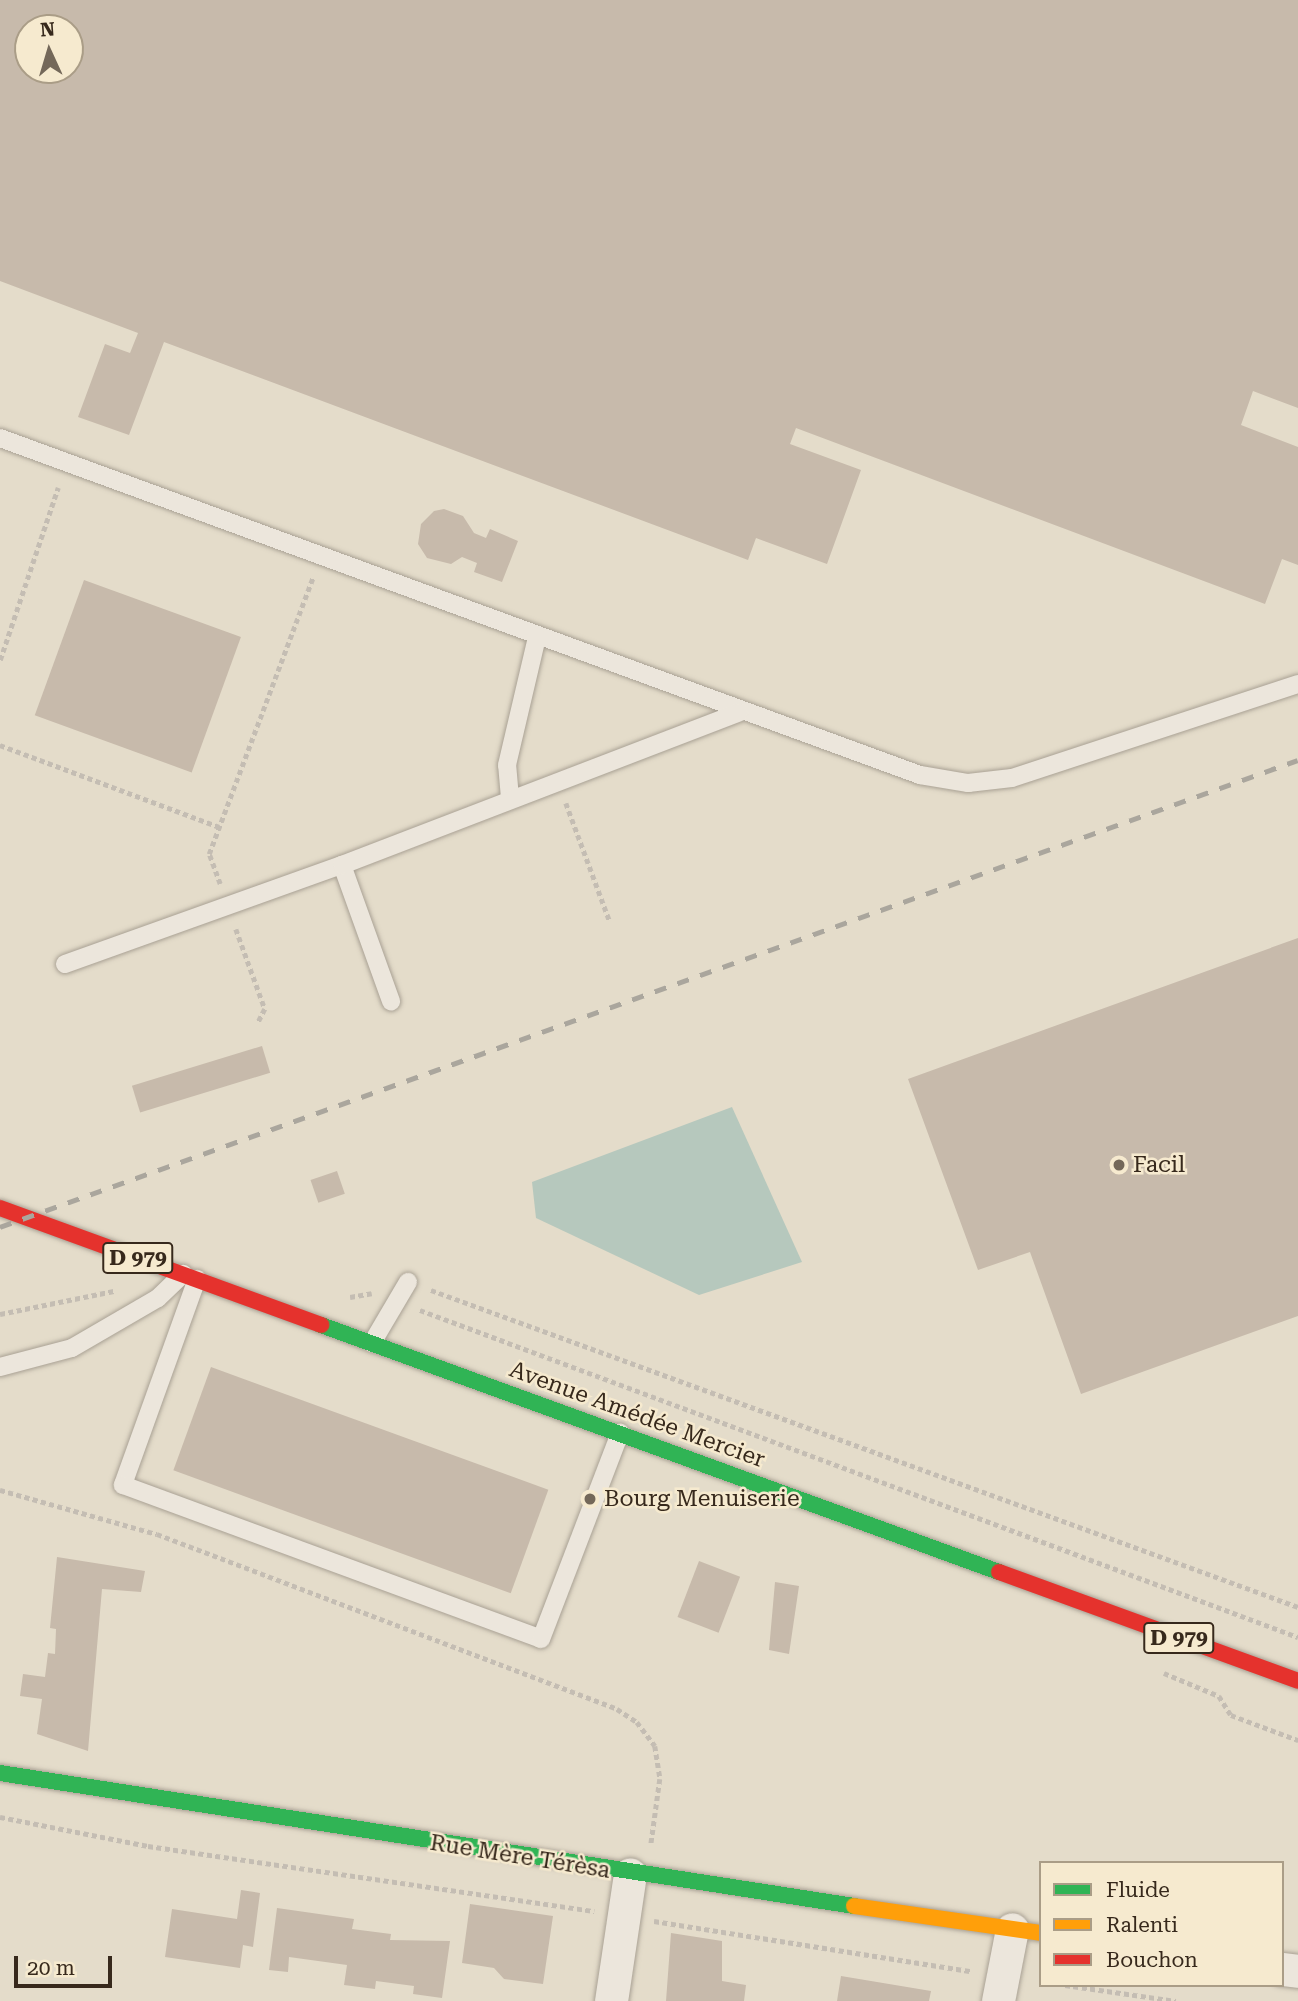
<!DOCTYPE html>
<html>
<head>
<meta charset="utf-8">
<style>
  body { margin:0 }
  #map { position:relative; width:1298px; height:2001px; overflow:hidden; background:#e4dcca; font-family:"Roboto Serif",serif }
  div>[style] { position:absolute }
  [style*='--x'] { left:calc(var(--x)*1px); top:calc(var(--y)*1px); width:calc(var(--w)*1px); rotate:calc(var(--a)*1deg) }
  .water>* { inset:0; background:#b6c8bd }
  .building>* { inset:0; background:#c7baab; transform-origin:0 0 }
  .path>* { height:4.5px; margin-top:-2.25px; transform-origin:0; background:repeating-linear-gradient(90deg,#c4bdb3 0 5px,transparent 0 8.5px) }
  .roads { filter:drop-shadow(0 0 2px #a9a194) drop-shadow(0 0 2px #a9a194) }
  .lane>* { height:18px; margin:-9px; padding:0 9px; transform-origin:9px; border-radius:9px; background:#ece6dc }
  .street>* { height:33px; margin:-16.5px; padding:0 16.5px; transform-origin:16.5px; border-radius:16.5px; background:#ece6dc }
  .fast>* { height:16px; margin:-8px; padding:0 8px; transform-origin:8px; border-radius:8px; background:#30b455 }
  .slow>* { height:16px; margin:-8px; padding:0 8px; transform-origin:8px; border-radius:8px; background:#ff9f0a }
  .jam>* { height:16px; margin:-8px; padding:0 8px; transform-origin:8px; border-radius:8px; background:#e5322d }
  .rail>* { height:5px; margin-top:-2.5px; transform-origin:0; background:repeating-linear-gradient(90deg,#aaa69d 0 12px,transparent 0 24px) }
  .dots>* { width:19px; height:19px; translate:-50% -50%; box-sizing:border-box; border:4px solid #f6eacf; border-radius:50% }
  span { translate:-50% -50%; white-space:nowrap; text-align:center; line-height:1.15; -webkit-text-stroke:5px #f6eacf; paint-order:stroke }
  .shield-label span { padding:2px 5px; background:#f6eacf; border:2px solid; border-radius:5px; -webkit-text-stroke-width:0 }
  .shield-label { font-size:21px; color:#37291c; font-weight:700 }
  .poi-label { font-size:23px; color:#37291c }
  .left { translate:0 -50%; text-align:left }
  .street-label { font-size:23px; color:#37291c }
  .legend { position:absolute; left:1039px; top:1861px; width:245px; height:126px; box-sizing:border-box; background:#f6eacf; border:2px solid #aa9d87; margin:0; padding:9px 12px; list-style:none; font-size:21px; color:#37291c }
  .legend li { display:flex; align-items:center; gap:14px; height:35px }
  .legend b { width:35px; border:2px solid #aa9d87 }
  .north { position:absolute; left:14px; top:14px; width:70px; height:70px; box-sizing:border-box; background:#f6eacf; border:2px solid #aa9d87; border-radius:50%; rotate:356deg; font-size:19px; font-weight:700; line-height:28px; text-align:center; color:#37291c }
  .north::after { content:''; display:block; margin:auto; width:24px; height:32px; background:#746859; clip-path:polygon(50% 0,100% 100%,50% 72%,0 100%) }
  .scale { position:absolute; left:14px; top:1956px; width:98px; height:32px; box-sizing:border-box; border:4px solid #37291c; border-top:0; padding-left:9px; font-size:21px; line-height:24px; white-space:nowrap; color:#37291c; -webkit-text-stroke:5px #f6eacf; paint-order:stroke }
</style>
</head>
<body>
<div id="map">
  <div class="water">
    <div style="clip-path:polygon(732px 1107px,802px 1262px,699px 1295px,536px 1218px,532px 1182px)"></div>
  </div>
  <div class="building">
    <div style="clip-path:polygon(evenodd,0 0,1298px 0,1298px 408px,1253px 391px,1241px 425px,1298px 447px,1298px 565px,1282px 559px,1265px 604px,796px 428px,790px 444px,861px 470px,827px 564px,756px 538px,748px 560px,164px 342px,129px 435px,78px 417px,105px 344px,130px 353px,138px 333px,0 281px,0 0,28px 28px,70px 28px,70px 70px,28px 70px,28px 28px)"></div>
    <div style="clip-path:polygon(444px 509px,463px 516px,474px 533px,486px 538px,490px 529px,518px 541px,502px 582px,474px 572px,477px 563px,462px 557px,451px 564px,427px 558px,418px 544px,421px 524px,434px 511px)"></div>
    <div style="left:84px;top:580px;width:167px;height:144px;rotate:20deg"></div>
    <div style="clip-path:polygon(1298px 938px,1298px 1316px,1081px 1394px,1030px 1252px,978px 1270px,908px 1079px)"></div>
    <div style="left:262px;top:1046px;width:28px;height:136px;rotate:73deg"></div>
    <div style="left:337px;top:1171px;width:24px;height:28px;rotate:71deg"></div>
    <div style="left:211px;top:1367px;width:359px;height:110px;rotate:20deg"></div>
    <div style="clip-path:polygon(57px 1557px,145px 1571px,141px 1592px,102px 1589px,88px 1751px,37px 1734px,42px 1699px,20px 1696px,23px 1674px,45px 1677px,48px 1653px,55px 1654px,56px 1629px,50px 1628px)"></div>
    <div style="left:699px;top:1561px;width:44px;height:60px;rotate:21deg"></div>
    <div style="clip-path:polygon(775px 1582px,799px 1586px,789px 1654px,769px 1650px)"></div>
    <div style="clip-path:polygon(241px 1890px,260px 1893px,253px 1947px,243px 1945px,240px 1968px,165px 1957px,172px 1909px,237px 1919px)"></div>
    <div style="clip-path:polygon(470px 1904px,553px 1916px,543px 1984px,504px 1979px,494px 1968px,462px 1963px)"></div>
    <div style="clip-path:polygon(277px 1908px,354px 1919px,352px 1929px,391px 1934px,390px 1940px,450px 1941px,442px 1998px,413px 1994px,414px 1986px,376px 1981px,375px 1989px,344px 1985px,347px 1965px,289px 1957px,288px 1972px,269px 1970px)"></div>
    <div style="clip-path:polygon(671px 1933px,722px 1941px,722px 1981px,746px 1985px,744px 2001px,666px 2001px)"></div>
    <div style="clip-path:polygon(841px 1976px,931px 1991px,929px 2001px,837px 2001px)"></div>
  </div>
  <div class="path">
    <div style="--x:0;--y:660;--w:182;--a:-71.4"></div>
    <div style="--x:0;--y:745;--w:234;--a:20.5"></div>
    <div style="--x:566;--y:803;--w:127;--a:69.7"></div>
    <div style="--x:220;--y:884;--w:32;--a:-110"></div>
    <div style="--x:209;--y:854;--w:295;--a:-69.4"></div>
    <div style="--x:236;--y:929;--w:85;--a:70.1"></div>
    <div style="--x:265;--y:1009;--w:16;--a:117"></div>
    <div style="--x:431;--y:1290;--w:923;--a:20.08"></div>
    <div style="--x:350;--y:1297;--w:22;--a:-10"></div>
    <div style="--x:420;--y:1310;--w:937;--a:20.43"></div>
    <div style="--x:0;--y:1314;--w:116;--a:-11.4"></div>
    <div style="--x:0;--y:1490;--w:163;--a:15.7"></div>
    <div style="--x:157;--y:1534;--w:492;--a:20.8"></div>
    <div style="--x:617;--y:1709;--w:24;--a:33"></div>
    <div style="--x:637;--y:1722;--w:30;--a:53"></div>
    <div style="--x:655;--y:1746;--w:33;--a:81"></div>
    <div style="--x:660;--y:1779;--w:67;--a:97.8"></div>
    <div style="--x:1164;--y:1673;--w:60;--a:22.7"></div>
    <div style="--x:1219;--y:1696;--w:22;--a:58"></div>
    <div style="--x:1231;--y:1715;--w:72;--a:20.5"></div>
    <div style="--x:0;--y:1817;--w:151;--a:11.1"></div>
    <div style="--x:148;--y:1846;--w:451;--a:8.3"></div>
    <div style="--x:654;--y:1921;--w:321;--a:9"></div>
    <div style="--x:1065;--y:1985;--w:112;--a:8.2"></div>
  </div>
  <div class="roads">
    <div class="lane">
      <div style="--x:0;--y:438;--w:980;--a:20.12"></div>
      <div style="--x:920;--y:775;--w:49;--a:9.5"></div>
      <div style="--x:968;--y:783;--w:44;--a:-6.5"></div>
      <div style="--x:1012;--y:778;--w:301;--a:-18.2"></div>
      <div style="--x:510;--y:798;--w:33;--a:-95"></div>
      <div style="--x:507;--y:765;--w:131;--a:-76.8"></div>
      <div style="--x:342;--y:865;--w:145;--a:70.2"></div>
      <div style="--x:65;--y:964;--w:294;--a:-19.7"></div>
      <div style="--x:342;--y:865;--w:425;--a:-21"></div>
      <div style="--x:197;--y:1279;--w:219;--a:109.8"></div>
      <div style="--x:123;--y:1485;--w:445;--a:20.2"></div>
      <div style="--x:541;--y:1639;--w:221;--a:-69"></div>
      <div style="--x:372;--y:1343;--w:71;--a:-59.5"></div>
      <div style="--x:0;--y:1367;--w:74;--a:-14.8"></div>
      <div style="--x:72;--y:1348;--w:99;--a:-30.2"></div>
      <div style="--x:158;--y:1298;--w:35;--a:-44"></div>
    </div>
    <div class="street">
      <div style="--x:1282;--y:1969;--w:16;--a:7"></div>
      <div style="--x:611;--y:2001;--w:128;--a:-81.5"></div>
      <div style="--x:998;--y:2001;--w:73;--a:-79"></div>
    </div>
    <div class="fast">
      <div style="--x:321;--y:1325;--w:722;--a:20.02"></div>
      <div style="--x:0;--y:1773;--w:864;--a:8.85"></div>
    </div>
    <div class="slow">
      <div style="--x:854;--y:1906;--w:189;--a:8.2"></div>
    </div>
    <div class="jam">
      <div style="--x:0;--y:1208;--w:342;--a:20"></div>
      <div style="--x:999;--y:1572;--w:318;--a:20"></div>
    </div>
  </div>
  <div class="rail">
    <div style="--x:0;--y:1227;--w:1379;--a:-19.79"></div>
  </div>
  <div class="dots">
    <div style="left:1119px;top:1165px;background:#746859"></div>
    <div style="left:590px;top:1499px;background:#746859"></div>
  </div>
  <div class="shield-label">
    <span style="left:138px;top:1258px">D 979</span>
    <span style="left:1179px;top:1638px">D 979</span>
  </div>
  <div class="poi-label">
    <span class="left" style="left:1133px;top:1165px">Facil</span>
    <span class="left" style="left:604px;top:1499px">Bourg Menuiserie</span>
  </div>
  <div class="street-label">
    <span style="left:637px;top:1415px;rotate:20deg">Avenue Amédée Mercier</span>
    <span style="left:520px;top:1857px;rotate:9deg">Rue Mère Térèsa</span>
  </div>
  <ul class="legend">
  <li><b style="height:9px;background:#30b455"></b>Fluide</li>
  <li><b style="height:9px;background:#ff9f0a"></b>Ralenti</li>
  <li><b style="height:9px;background:#e5322d"></b>Bouchon</li>
  </ul>
  <div class="north">N</div>
  <div class="scale">20 m</div>
</div>
</body>
</html>
